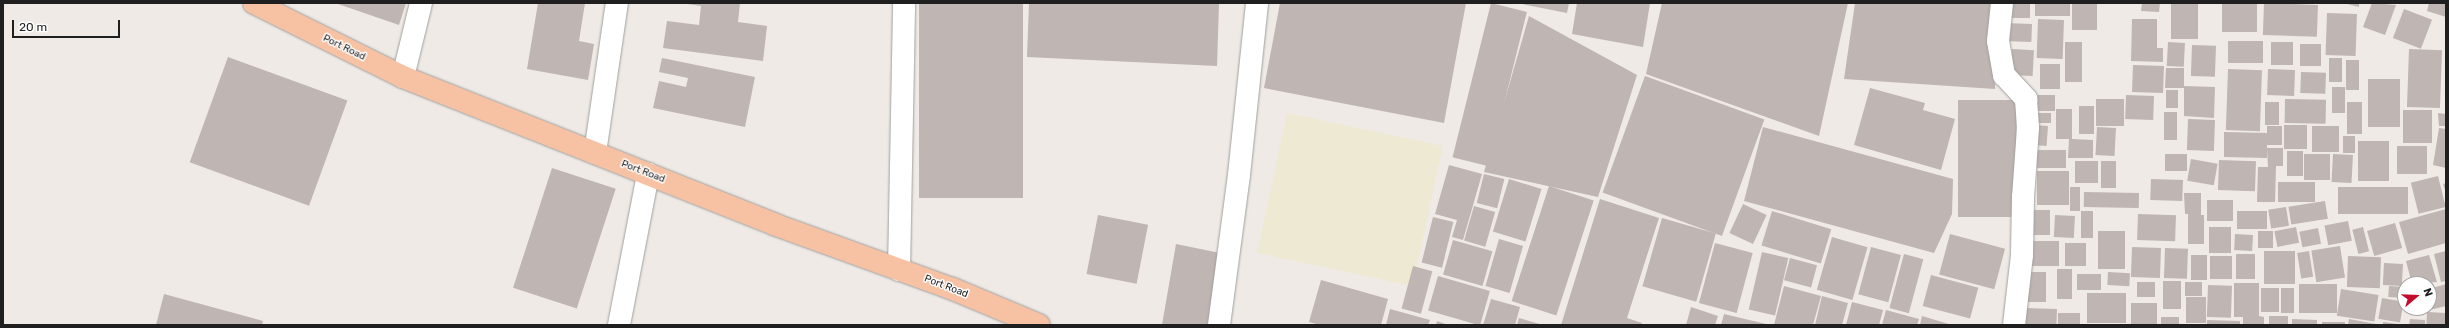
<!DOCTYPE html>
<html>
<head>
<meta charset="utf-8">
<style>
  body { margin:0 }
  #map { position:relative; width:2449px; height:328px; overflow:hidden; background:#efeae5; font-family:Rubik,sans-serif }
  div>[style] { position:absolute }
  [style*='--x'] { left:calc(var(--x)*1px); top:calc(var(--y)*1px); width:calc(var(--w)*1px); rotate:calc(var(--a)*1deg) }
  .farmland>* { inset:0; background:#ede9d2; transform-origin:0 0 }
  .building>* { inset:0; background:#bfb5b2; transform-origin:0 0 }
  .roads { filter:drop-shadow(0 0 1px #a0a0a0) drop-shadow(0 0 1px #a0a0a0) }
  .minor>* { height:22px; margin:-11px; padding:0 11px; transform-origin:11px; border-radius:11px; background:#fff }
  .major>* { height:22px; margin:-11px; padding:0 11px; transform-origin:11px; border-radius:11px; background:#f7c2a3 }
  span { translate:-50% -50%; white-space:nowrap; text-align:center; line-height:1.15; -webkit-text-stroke:3px #fff; paint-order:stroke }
  .street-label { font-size:10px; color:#1f1f1f }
  .frame { position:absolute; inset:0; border:4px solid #1f1f1f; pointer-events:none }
  .north { position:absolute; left:2397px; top:276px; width:40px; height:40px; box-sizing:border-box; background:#fff; border:1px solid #a5a5a5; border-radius:50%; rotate:71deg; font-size:11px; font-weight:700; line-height:16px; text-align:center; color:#1f1f1f }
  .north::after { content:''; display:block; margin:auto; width:14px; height:18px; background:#c30b2e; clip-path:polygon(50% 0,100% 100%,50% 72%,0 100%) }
  .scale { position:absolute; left:12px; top:20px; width:108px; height:18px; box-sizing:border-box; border:2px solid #1f1f1f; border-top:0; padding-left:5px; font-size:12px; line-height:14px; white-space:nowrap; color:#1f1f1f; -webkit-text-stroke:3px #fff; paint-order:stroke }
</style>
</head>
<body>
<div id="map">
  <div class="farmland">
    <div style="left:1287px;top:113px;width:159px;height:143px;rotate:12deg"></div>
  </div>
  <div class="building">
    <div style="clip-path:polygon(335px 3px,406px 3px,399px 25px)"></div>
    <div style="clip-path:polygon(538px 3px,585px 3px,579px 41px,594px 44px,588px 80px,527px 69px)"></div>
    <div style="clip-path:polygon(681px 3px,740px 3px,738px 22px,767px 26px,763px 61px,663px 48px,667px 21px,699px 25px,701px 6px)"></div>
    <div style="left:919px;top:3px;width:104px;height:195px"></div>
    <div style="clip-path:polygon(1029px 3px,1219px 3px,1217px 66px,1027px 57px)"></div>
    <div style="clip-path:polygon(1280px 3px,1466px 3px,1444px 123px,1264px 88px)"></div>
    <div style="left:1491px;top:3px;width:37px;height:159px;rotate:14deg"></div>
    <div style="clip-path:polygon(1517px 3px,1569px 3px,1567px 13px)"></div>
    <div style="clip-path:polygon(1577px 3px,1650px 3px,1643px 47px,1572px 34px)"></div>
    <div style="clip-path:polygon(1662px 3px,1848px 3px,1819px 136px,1646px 74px)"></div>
    <div style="clip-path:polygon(1855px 3px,1998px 3px,1995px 89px,1844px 79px)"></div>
    <div style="left:2007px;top:3px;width:23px;height:15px"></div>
    <div style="left:2035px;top:3px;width:35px;height:13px"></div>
    <div style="left:2072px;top:3px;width:25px;height:27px"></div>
    <div style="clip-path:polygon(2142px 3px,2160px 3px,2159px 12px,2141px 11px)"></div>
    <div style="left:2171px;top:3px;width:27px;height:36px"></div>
    <div style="left:2222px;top:3px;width:35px;height:29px"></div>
    <div style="left:2264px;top:3px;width:54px;height:32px;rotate:2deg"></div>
    <div style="clip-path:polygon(2343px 3px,2359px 3px,2359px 7px)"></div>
    <div style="clip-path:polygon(2372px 3px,2396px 5px,2385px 35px,2363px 27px)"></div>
    <div style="clip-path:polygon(2429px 3px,2446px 3px,2446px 17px,2427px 11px)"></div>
    <div style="left:2404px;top:9px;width:30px;height:31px;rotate:21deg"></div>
    <div style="left:2327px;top:13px;width:30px;height:42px;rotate:2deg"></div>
    <div style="clip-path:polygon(1529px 16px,1637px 75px,1598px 197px,1484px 172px)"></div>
    <div style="left:2038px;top:19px;width:26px;height:39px;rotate:2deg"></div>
    <div style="clip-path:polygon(2132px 19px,2157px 19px,2157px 48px,2163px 48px,2163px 62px,2131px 61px)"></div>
    <div style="left:2004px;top:23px;width:28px;height:18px;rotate:2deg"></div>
    <div style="left:2228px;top:41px;width:35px;height:22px"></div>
    <div style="left:2065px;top:42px;width:17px;height:40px"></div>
    <div style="left:2168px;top:42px;width:17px;height:24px;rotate:3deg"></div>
    <div style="left:2271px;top:42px;width:22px;height:23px"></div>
    <div style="left:2300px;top:44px;width:21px;height:22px"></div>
    <div style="left:2192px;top:45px;width:24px;height:31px;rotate:2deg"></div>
    <div style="left:2012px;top:49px;width:22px;height:26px;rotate:3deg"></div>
    <div style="left:2409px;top:49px;width:33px;height:58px;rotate:2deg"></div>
    <div style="left:228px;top:57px;width:127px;height:112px;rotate:20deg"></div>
    <div style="clip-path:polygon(662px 58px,755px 77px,745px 127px,653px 108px,659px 81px,686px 87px,688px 78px,659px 72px)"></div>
    <div style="left:2329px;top:58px;width:13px;height:24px"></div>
    <div style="left:2346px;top:60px;width:13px;height:30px"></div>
    <div style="left:2040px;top:64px;width:20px;height:25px"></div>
    <div style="left:2133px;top:65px;width:31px;height:27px;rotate:2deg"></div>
    <div style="clip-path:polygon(2166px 68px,2184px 68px,2184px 86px,2215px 87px,2214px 118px,2184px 116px,2184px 88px,2165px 88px)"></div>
    <div style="left:2228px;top:69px;width:34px;height:61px;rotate:2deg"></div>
    <div style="left:2268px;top:69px;width:27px;height:26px;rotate:2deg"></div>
    <div style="left:2301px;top:72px;width:25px;height:21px;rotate:2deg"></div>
    <div style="left:1645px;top:76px;width:127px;height:124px;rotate:20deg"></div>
    <div style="left:2368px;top:79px;width:32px;height:48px"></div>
    <div style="left:2332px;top:87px;width:13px;height:26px"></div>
    <div style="clip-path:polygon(1870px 88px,1925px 103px,1923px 110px,1955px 119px,1941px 170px,1854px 145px)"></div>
    <div style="left:2166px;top:90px;width:12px;height:18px"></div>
    <div style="left:2036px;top:95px;width:19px;height:16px"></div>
    <div style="left:2126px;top:95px;width:28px;height:24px;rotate:2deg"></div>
    <div style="left:2096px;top:99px;width:28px;height:27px"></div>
    <div style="left:2285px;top:99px;width:41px;height:24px;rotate:1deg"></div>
    <div style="left:1958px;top:100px;width:58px;height:117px"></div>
    <div style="left:2265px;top:102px;width:14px;height:23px"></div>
    <div style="left:2347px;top:102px;width:15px;height:32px"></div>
    <div style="left:2079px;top:106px;width:15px;height:28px"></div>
    <div style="clip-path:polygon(2056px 109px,2072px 109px,2072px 139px,2093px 140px,2093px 158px,2068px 158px,2069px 139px,2056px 139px)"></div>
    <div style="left:2403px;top:110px;width:29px;height:33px"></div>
    <div style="left:2164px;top:112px;width:13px;height:28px"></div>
    <div style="left:2036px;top:113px;width:15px;height:10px"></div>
    <div style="clip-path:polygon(2438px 113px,2446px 114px,2446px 126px,2439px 126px)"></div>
    <div style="left:2188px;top:119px;width:27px;height:31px;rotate:2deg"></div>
    <div style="left:2034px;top:125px;width:14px;height:20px;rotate:4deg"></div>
    <div style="left:2307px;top:125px;width:24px;height:23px;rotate:90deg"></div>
    <div style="clip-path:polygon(2267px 126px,2282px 126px,2282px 145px,2267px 145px,2267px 158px,2224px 157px,2224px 132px,2267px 133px)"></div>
    <div style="left:2312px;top:126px;width:27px;height:26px"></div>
    <div style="clip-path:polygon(1763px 127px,1953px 179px,1952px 214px,1934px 253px,1744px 201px)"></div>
    <div style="left:2097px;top:127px;width:19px;height:28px;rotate:3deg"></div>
    <div style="clip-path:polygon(2439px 128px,2446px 129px,2446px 168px,2433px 165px)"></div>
    <div style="left:2343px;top:136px;width:12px;height:17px"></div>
    <div style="left:2358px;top:141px;width:31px;height:40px"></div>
    <div style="left:2397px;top:146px;width:30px;height:28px"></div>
    <div style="clip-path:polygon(2267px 148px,2283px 148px,2283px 166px,2276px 166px,2275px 202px,2257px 202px,2258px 167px,2268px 167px)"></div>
    <div style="left:2037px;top:150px;width:29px;height:18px"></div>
    <div style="left:2287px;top:151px;width:16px;height:25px"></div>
    <div style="left:2165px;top:154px;width:22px;height:17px"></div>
    <div style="left:2304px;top:154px;width:26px;height:26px"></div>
    <div style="left:2333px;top:154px;width:20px;height:28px;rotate:3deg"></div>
    <div style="left:2191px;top:159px;width:27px;height:22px;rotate:10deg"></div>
    <div style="left:2219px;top:160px;width:37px;height:30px;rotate:2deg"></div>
    <div style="left:2075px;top:161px;width:23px;height:22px"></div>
    <div style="left:2101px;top:161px;width:15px;height:27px"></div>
    <div style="clip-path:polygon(1449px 165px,1482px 174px,1463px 240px,1452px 237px,1457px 220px,1435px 214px)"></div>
    <div style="left:552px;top:168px;width:67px;height:126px;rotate:18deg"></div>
    <div style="left:2037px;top:171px;width:32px;height:34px"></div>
    <div style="left:1484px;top:174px;width:21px;height:30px;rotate:14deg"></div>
    <div style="left:2438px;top:176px;width:32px;height:28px;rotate:76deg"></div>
    <div style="left:1509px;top:179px;width:34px;height:55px;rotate:17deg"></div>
    <div style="left:2151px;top:179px;width:32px;height:21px;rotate:2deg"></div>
    <div style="left:2278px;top:182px;width:37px;height:20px"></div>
    <div style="clip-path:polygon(2446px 183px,2446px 193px,2443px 184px)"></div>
    <div style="left:1549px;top:186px;width:47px;height:121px;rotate:18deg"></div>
    <div style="left:2070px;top:187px;width:10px;height:24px"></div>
    <div style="left:2338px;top:187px;width:70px;height:27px"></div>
    <div style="left:2084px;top:192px;width:55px;height:15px;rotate:1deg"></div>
    <div style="clip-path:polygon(2184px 193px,2201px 193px,2201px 215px,2204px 215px,2204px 244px,2188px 244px,2188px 214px,2185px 214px)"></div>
    <div style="clip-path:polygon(1600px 199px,1659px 218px,1627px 318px,1642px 323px,1641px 325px,1561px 325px)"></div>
    <div style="left:2207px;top:200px;width:26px;height:21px"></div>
    <div style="left:2325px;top:201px;width:18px;height:37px;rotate:81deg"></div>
    <div style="left:1743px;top:204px;width:26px;height:32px;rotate:25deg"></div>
    <div style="left:1474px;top:206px;width:22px;height:36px;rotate:16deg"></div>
    <div style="left:2286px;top:207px;width:19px;height:18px;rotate:81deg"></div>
    <div style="clip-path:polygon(2446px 209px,2446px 243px,2408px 254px,2399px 222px)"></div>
    <div style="left:2026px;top:210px;width:24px;height:25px"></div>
    <div style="left:1772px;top:211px;width:62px;height:36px;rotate:17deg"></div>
    <div style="left:2081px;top:211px;width:12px;height:27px"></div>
    <div style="left:2237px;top:211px;width:30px;height:18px"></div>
    <div style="left:2138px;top:214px;width:38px;height:26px;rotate:2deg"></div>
    <div style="left:1098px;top:215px;width:51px;height:60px;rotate:11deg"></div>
    <div style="left:2055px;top:215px;width:20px;height:22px;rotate:3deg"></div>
    <div style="left:1433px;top:217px;width:21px;height:47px;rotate:14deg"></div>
    <div style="left:1662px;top:218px;width:56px;height:71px;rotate:16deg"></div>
    <div style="left:2348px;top:221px;width:20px;height:24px;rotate:79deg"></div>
    <div style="left:2395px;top:223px;width:26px;height:29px;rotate:74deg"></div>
    <div style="left:2209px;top:227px;width:22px;height:26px"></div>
    <div style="left:2296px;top:227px;width:16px;height:22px;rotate:79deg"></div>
    <div style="left:2363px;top:227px;width:25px;height:11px;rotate:76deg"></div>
    <div style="left:2318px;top:228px;width:16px;height:19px;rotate:79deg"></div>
    <div style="left:2098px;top:231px;width:27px;height:38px"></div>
    <div style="left:2258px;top:231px;width:15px;height:17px"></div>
    <div style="left:1950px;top:234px;width:57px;height:42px;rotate:15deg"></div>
    <div style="left:2235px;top:234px;width:18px;height:16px;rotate:3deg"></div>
    <div style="left:1832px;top:237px;width:37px;height:55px;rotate:16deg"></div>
    <div style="left:1499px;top:239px;width:25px;height:49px;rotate:16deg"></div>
    <div style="left:1453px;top:240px;width:41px;height:36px;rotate:16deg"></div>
    <div style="left:2029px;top:241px;width:30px;height:25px"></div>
    <div style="left:1715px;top:243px;width:39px;height:62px;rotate:15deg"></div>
    <div style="left:2065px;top:243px;width:21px;height:23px"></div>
    <div style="clip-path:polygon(1176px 244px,1225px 254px,1211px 325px,1162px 325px)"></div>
    <div style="left:2340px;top:246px;width:32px;height:29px;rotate:81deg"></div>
    <div style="left:1871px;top:247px;width:31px;height:49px;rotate:15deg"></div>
    <div style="left:2132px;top:247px;width:29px;height:30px;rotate:2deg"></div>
    <div style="left:2165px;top:248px;width:23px;height:30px;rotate:2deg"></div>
    <div style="left:2264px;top:251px;width:31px;height:33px"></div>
    <div style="left:2309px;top:251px;width:26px;height:12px;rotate:81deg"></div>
    <div style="clip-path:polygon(2446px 251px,2446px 281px,2441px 282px,2434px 254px)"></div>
    <div style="left:1762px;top:252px;width:27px;height:59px;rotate:13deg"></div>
    <div style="left:1904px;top:254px;width:20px;height:56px;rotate:15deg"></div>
    <div style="left:2236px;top:254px;width:19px;height:25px"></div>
    <div style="left:2191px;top:255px;width:16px;height:25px"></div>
    <div style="clip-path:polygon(2429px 255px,2437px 282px,2412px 284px,2406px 261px)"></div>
    <div style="left:2210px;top:256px;width:22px;height:23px"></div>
    <div style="left:2348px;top:256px;width:33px;height:31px;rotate:2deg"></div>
    <div style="left:1790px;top:258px;width:28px;height:23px;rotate:15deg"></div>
    <div style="left:2384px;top:263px;width:19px;height:22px;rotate:3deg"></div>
    <div style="left:1413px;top:266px;width:20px;height:44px;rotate:15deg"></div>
    <div style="left:2057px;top:269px;width:15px;height:30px"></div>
    <div style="left:2024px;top:272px;width:22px;height:30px"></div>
    <div style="left:2108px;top:272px;width:22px;height:13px;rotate:3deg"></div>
    <div style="left:2077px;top:274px;width:24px;height:16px"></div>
    <div style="left:1931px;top:275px;width:49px;height:32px;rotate:15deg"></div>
    <div style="left:1438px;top:276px;width:54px;height:36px;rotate:16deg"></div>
    <div style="clip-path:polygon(1321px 280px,1388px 299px,1381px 325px,1320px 325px,1309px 322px)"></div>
    <div style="left:2163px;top:281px;width:18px;height:28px"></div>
    <div style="left:2137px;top:282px;width:18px;height:15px"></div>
    <div style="left:2185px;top:282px;width:17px;height:14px"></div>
    <div style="clip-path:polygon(2234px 283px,2259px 283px,2259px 316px,2264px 317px,2264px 325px,2243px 325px,2243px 317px,2234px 317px)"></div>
    <div style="left:2299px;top:284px;width:38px;height:29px"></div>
    <div style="clip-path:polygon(2446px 284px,2446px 306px,2426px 311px,2425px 308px,2429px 308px,2429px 289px)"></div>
    <div style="left:2208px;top:285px;width:24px;height:32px;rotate:2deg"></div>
    <div style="clip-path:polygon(1784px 286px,1821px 296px,1813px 325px,1774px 325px)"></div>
    <div style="left:2389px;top:286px;width:16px;height:11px;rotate:4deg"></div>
    <div style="left:2261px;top:288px;width:18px;height:24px"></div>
    <div style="left:2281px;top:288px;width:13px;height:25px"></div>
    <div style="left:2341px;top:289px;width:38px;height:27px;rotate:9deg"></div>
    <div style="left:2087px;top:293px;width:39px;height:30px"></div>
    <div style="clip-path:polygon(164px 294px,263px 321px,262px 325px,156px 325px)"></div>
    <div style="clip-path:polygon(1822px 296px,1848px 303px,1842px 325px,1815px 325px)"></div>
    <div style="left:2186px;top:297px;width:20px;height:26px"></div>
    <div style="left:2382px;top:298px;width:22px;height:21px;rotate:10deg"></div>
    <div style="clip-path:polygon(1491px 299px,1520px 307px,1515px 325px,1483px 325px)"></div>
    <div style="clip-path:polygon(1852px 302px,1883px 310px,1879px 325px,1846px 325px)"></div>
    <div style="left:2131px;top:303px;width:26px;height:22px"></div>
    <div style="clip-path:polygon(1691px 307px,1718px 316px,1715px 325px,1686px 325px)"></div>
    <div style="left:2026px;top:308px;width:31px;height:17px;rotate:2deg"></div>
    <div style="clip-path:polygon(2411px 308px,2422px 308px,2423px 313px,2413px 315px)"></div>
    <div style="clip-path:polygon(1390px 309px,1430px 320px,1428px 325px,1386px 325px)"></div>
    <div style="clip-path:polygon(1886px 310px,1919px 319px,1917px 325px,1882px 325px)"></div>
    <div style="left:2427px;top:312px;width:19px;height:13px;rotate:3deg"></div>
    <div style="left:2058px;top:313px;width:22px;height:12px"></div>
    <div style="clip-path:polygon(1724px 314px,1766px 324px,1766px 325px,1721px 325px)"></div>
    <div style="clip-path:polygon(1922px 316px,1952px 325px,1920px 325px)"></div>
    <div style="left:2269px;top:316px;width:19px;height:9px"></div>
    <div style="left:2161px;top:317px;width:18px;height:8px"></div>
    <div style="clip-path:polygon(1519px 318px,1543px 325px,1517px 325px)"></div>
    <div style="clip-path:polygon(2292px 319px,2317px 320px,2317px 325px,2292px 325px)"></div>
    <div style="clip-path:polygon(2349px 319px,2376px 324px,2376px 325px,2348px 325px)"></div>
    <div style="clip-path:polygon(2410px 319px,2425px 320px,2425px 325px,2409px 325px)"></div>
    <div style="clip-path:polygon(2207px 320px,2240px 321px,2240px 325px,2207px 325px)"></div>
    <div style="clip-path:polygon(1437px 321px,1448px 325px,1436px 325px)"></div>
    <div style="left:2322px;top:322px;width:23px;height:3px"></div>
    <div style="clip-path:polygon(2383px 322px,2398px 324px,2398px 325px,2383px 325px)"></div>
  </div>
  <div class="roads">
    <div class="minor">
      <div style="--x:2002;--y:3;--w:38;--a:96"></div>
      <div style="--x:1998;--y:41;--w:35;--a:80"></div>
      <div style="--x:2004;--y:75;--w:33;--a:47"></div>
      <div style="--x:2026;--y:99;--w:29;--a:86"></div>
      <div style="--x:2028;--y:128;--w:69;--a:94.1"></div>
      <div style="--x:2023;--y:197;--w:58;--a:91"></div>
      <div style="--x:2022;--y:255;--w:70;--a:96.5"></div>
      <div style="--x:403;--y:77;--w:76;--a:-76.3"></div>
      <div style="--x:595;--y:153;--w:152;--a:-81.7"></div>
      <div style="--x:899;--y:270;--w:267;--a:-88.9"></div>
      <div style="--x:619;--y:325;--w:154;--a:-79.1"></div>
      <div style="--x:1219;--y:325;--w:151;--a:-82.4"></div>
      <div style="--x:1239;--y:175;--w:173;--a:-84"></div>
    </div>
    <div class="major">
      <div style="--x:254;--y:3;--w:166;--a:26.4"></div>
      <div style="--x:403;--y:77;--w:401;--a:21.6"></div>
      <div style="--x:776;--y:225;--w:188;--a:19.9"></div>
      <div style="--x:953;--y:289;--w:93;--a:22.7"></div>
    </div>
  </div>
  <div class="street-label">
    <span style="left:344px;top:48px;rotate:26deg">Port Road</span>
    <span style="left:643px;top:172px;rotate:21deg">Port Road</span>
    <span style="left:946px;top:287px;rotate:21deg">Port Road</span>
  </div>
  <div class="frame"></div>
  <div class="north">N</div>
  <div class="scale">20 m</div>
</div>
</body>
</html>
